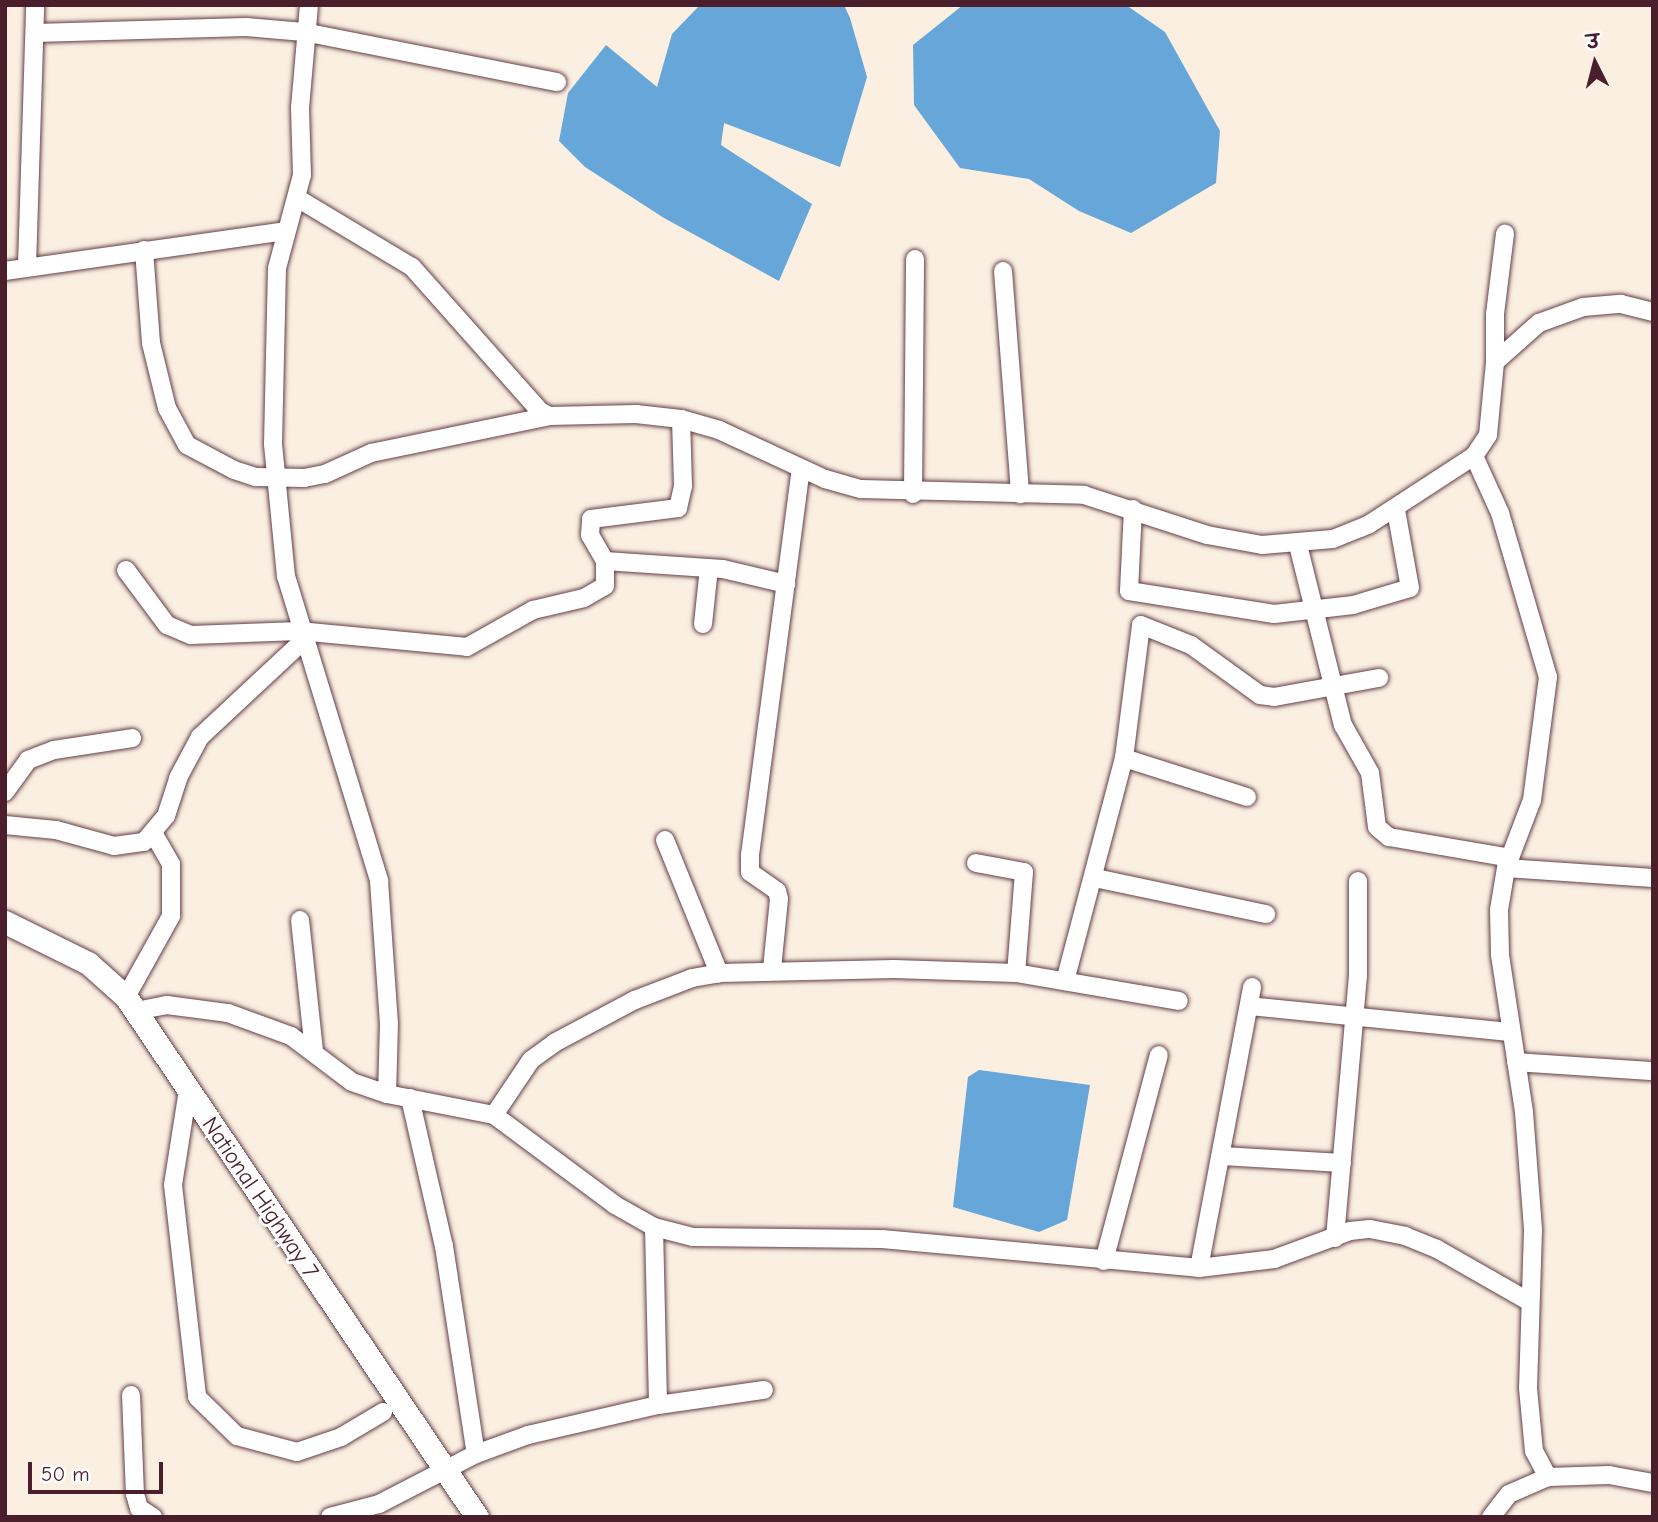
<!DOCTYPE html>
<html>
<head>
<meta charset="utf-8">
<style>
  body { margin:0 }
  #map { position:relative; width:1658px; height:1522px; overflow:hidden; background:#faefe1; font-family:"Comic Neue","Playpen Sans Deva",sans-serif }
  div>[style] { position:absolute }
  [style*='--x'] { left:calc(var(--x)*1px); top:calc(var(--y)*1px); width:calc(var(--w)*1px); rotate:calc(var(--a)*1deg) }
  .water>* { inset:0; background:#66a6d9 }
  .roads { filter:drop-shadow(0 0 2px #643e46) drop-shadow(0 0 2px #643e46) }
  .minor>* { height:18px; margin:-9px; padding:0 9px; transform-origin:9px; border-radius:9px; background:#fff }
  .major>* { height:23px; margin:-11.5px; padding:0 11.5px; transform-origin:11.5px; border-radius:11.5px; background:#fff }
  span { translate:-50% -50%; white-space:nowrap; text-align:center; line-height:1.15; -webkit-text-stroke:6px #fff; paint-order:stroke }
  .street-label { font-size:23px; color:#4a1f2b }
  .frame { position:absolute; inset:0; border:7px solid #4a1f2b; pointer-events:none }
  .north { position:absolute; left:1560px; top:28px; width:70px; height:70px; -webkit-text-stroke:5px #fff; paint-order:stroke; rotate:354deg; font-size:19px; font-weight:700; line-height:28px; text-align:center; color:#4a1f2b }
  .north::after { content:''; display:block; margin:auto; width:24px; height:32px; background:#4a1f2b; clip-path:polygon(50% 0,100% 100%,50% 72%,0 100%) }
  .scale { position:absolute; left:28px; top:1462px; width:135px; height:32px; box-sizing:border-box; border:4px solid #4a1f2b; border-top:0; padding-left:9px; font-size:21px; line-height:24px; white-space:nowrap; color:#4a1f2b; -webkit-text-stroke:5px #fff; paint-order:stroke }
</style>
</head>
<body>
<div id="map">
  <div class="water">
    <div style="clip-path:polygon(700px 5px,844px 5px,850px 18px,867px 77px,840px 167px,724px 123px,721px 145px,812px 204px,779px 281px,664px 218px,585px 167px,559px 141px,568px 93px,606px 45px,657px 87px,672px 34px)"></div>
    <div style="clip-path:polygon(963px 5px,1126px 5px,1165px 32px,1220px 131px,1216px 183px,1131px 233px,1079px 211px,1029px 179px,960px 168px,914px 105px,913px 45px)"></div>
    <div style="clip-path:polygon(979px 1070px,1090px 1085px,1067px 1220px,1039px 1232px,953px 1207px,968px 1077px)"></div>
  </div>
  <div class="roads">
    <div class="minor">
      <div style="--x:309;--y:5;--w:103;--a:95"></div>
      <div style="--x:300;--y:108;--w:67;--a:88.3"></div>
      <div style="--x:302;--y:175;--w:96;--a:105"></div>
      <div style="--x:277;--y:268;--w:176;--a:91.3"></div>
      <div style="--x:273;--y:444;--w:133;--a:84.4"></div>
      <div style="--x:286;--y:576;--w:319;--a:73"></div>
      <div style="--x:379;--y:881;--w:143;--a:86"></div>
      <div style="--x:389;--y:1024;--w:70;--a:91.6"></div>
      <div style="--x:35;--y:33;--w:211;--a:-1.6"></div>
      <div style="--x:246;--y:27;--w:58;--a:4.9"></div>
      <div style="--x:304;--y:32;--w:258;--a:11.2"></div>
      <div style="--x:297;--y:198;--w:134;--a:31"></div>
      <div style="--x:412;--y:267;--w:193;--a:48.4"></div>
      <div style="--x:540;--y:411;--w:10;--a:29"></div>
      <div style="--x:549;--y:416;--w:87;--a:-1.3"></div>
      <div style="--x:636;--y:414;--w:45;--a:6.3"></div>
      <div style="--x:681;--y:419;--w:40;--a:16"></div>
      <div style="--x:719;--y:430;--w:117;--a:24.8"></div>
      <div style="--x:825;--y:479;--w:37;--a:16"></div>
      <div style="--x:861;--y:489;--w:223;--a:1.5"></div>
      <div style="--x:1084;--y:495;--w:129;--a:18"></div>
      <div style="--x:1207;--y:535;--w:56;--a:10.3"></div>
      <div style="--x:1262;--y:545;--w:71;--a:-4.8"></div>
      <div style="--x:1333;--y:539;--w:38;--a:-22"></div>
      <div style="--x:1368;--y:525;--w:126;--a:-33.1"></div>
      <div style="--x:1474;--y:456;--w:25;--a:-56"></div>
      <div style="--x:1488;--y:435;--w:73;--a:-84.5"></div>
      <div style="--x:1495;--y:362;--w:59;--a:-41.6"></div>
      <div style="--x:1539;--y:323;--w:47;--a:-20"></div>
      <div style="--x:1583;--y:307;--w:38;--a:-5"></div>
      <div style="--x:1621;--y:304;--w:33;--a:14"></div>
      <div style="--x:144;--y:250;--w:93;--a:85.7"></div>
      <div style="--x:151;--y:343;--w:67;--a:76.2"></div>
      <div style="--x:167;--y:408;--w:42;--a:61.6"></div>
      <div style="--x:187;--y:445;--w:53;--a:28"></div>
      <div style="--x:234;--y:470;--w:23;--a:18"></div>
      <div style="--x:256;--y:477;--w:48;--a:1.2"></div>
      <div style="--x:304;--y:478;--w:21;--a:-11"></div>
      <div style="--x:325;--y:474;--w:51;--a:-24.5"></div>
      <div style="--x:371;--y:453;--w:182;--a:-11.7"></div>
      <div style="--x:27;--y:266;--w:261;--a:-88.2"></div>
      <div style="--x:5;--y:271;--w:283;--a:-8.1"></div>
      <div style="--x:1003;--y:271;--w:224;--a:85.6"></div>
      <div style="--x:1495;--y:362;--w:48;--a:-90"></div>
      <div style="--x:1495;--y:314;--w:81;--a:-82.9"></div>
      <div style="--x:1474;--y:456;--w:63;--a:65.5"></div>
      <div style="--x:1500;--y:513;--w:171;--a:73.7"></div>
      <div style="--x:1548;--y:677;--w:124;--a:97.4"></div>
      <div style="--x:1532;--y:800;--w:73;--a:110.9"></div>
      <div style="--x:1506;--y:868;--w:43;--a:99.5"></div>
      <div style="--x:1499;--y:910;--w:45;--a:88.7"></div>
      <div style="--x:1500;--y:955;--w:159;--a:81.3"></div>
      <div style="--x:1524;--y:1112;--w:118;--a:85.6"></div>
      <div style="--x:1533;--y:1230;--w:158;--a:91.8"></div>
      <div style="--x:1528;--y:1388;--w:63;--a:84.6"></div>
      <div style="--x:1534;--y:1451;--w:30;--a:62"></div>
      <div style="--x:1548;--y:1477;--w:61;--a:-1.9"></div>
      <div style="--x:1609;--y:1475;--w:45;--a:10.3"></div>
      <div style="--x:913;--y:494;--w:235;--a:-89.5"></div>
      <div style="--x:1133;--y:509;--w:82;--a:92.8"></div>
      <div style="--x:1129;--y:591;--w:147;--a:9"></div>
      <div style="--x:1274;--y:614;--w:80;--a:-6.5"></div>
      <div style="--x:1353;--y:605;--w:59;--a:-16.6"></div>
      <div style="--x:1410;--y:588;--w:79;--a:-100.2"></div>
      <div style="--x:1298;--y:545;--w:186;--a:76"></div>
      <div style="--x:1343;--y:725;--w:55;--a:60.6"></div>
      <div style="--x:1370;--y:773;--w:54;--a:82.6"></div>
      <div style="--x:1377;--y:827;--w:16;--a:40"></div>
      <div style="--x:1389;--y:837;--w:123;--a:9.8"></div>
      <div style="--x:605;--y:561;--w:118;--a:3.9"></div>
      <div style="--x:723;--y:569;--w:65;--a:13.4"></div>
      <div style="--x:126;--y:570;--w:69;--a:53.3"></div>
      <div style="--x:167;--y:625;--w:26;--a:23"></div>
      <div style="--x:191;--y:635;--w:108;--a:-2.1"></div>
      <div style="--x:299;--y:631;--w:169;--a:5.4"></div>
      <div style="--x:467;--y:647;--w:76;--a:-29.3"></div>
      <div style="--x:533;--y:610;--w:52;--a:-13.2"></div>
      <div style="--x:584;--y:598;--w:24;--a:-30"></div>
      <div style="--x:605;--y:586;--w:25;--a:-90"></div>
      <div style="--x:605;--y:561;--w:30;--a:-120"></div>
      <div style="--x:590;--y:535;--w:16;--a:-86"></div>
      <div style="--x:591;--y:519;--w:88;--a:-7.2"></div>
      <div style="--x:678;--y:508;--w:23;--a:-77"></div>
      <div style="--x:683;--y:486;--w:67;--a:-91.7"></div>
      <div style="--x:703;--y:624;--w:56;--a:-83.9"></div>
      <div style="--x:1124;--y:758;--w:129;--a:17.6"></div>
      <div style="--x:5;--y:792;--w:39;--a:-54"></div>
      <div style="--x:28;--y:760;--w:28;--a:-21"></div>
      <div style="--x:54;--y:750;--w:79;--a:-8.7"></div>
      <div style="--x:5;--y:825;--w:51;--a:5.6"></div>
      <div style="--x:56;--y:830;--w:60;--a:15.4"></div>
      <div style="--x:114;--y:846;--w:30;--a:-8"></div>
      <div style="--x:144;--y:842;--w:34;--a:-50"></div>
      <div style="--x:166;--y:816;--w:40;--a:-72"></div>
      <div style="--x:178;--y:778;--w:47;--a:-61.8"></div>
      <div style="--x:200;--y:737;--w:141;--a:-43"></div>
      <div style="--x:665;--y:840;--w:144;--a:67.9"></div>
      <div style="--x:976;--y:863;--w:49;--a:10.6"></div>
      <div style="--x:1024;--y:872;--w:101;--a:94.5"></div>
      <div style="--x:1506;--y:868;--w:147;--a:3.9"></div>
      <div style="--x:1095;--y:878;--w:175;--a:11.9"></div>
      <div style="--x:300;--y:920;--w:132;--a:83.9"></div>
      <div style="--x:772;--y:969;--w:70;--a:-84.3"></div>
      <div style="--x:779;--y:899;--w:8;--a:-104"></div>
      <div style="--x:777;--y:891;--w:33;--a:-145"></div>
      <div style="--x:750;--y:872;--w:17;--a:-90"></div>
      <div style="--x:750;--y:855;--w:389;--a:-82.5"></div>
      <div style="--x:1065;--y:981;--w:231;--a:-75.2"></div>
      <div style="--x:1124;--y:758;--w:134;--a:-82.7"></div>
      <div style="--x:1141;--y:625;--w:54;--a:21.8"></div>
      <div style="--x:1191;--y:645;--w:85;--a:35.9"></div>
      <div style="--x:1260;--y:695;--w:14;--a:8"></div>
      <div style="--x:1274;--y:697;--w:107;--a:-10.3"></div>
      <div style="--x:126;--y:997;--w:93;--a:-60.9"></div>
      <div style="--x:171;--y:916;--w:52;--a:-90"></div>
      <div style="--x:171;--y:864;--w:34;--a:-120"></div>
      <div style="--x:1249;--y:1006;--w:263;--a:5.7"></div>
      <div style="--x:136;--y:1011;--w:32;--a:-11"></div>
      <div style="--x:167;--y:1005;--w:62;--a:7.5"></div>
      <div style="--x:228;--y:1013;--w:67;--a:20.1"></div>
      <div style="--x:291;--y:1036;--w:76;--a:37"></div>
      <div style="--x:352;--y:1082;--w:37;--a:19"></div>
      <div style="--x:387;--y:1094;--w:109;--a:11.1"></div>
      <div style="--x:494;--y:1115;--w:151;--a:36.6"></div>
      <div style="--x:615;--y:1205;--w:45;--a:29.4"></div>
      <div style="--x:654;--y:1227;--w:40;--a:14.4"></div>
      <div style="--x:693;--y:1237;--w:189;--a:0.6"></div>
      <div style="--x:882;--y:1239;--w:318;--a:5.2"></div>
      <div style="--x:1199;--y:1268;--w:76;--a:-6.8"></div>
      <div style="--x:1274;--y:1259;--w:81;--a:-20.2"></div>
      <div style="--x:1350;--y:1231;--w:20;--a:-6"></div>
      <div style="--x:1370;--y:1229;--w:36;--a:11"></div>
      <div style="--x:1405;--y:1236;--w:35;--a:22"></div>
      <div style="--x:1437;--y:1249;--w:105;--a:29.7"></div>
      <div style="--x:1516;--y:1062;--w:137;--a:3.8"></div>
      <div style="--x:188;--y:1090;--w:96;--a:99"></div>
      <div style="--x:173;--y:1185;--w:213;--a:83.5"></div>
      <div style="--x:197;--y:1397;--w:56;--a:44.3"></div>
      <div style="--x:237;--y:1436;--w:62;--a:14.9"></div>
      <div style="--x:297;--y:1452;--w:46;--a:-18.8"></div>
      <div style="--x:341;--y:1437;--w:49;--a:-30.8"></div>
      <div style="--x:410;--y:1098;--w:152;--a:77.1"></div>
      <div style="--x:444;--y:1246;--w:210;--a:81.3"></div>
      <div style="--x:494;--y:1115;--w:66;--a:-56.1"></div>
      <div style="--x:531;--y:1060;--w:29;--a:-36"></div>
      <div style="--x:554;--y:1043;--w:92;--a:-28"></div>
      <div style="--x:635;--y:1000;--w:61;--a:-21.1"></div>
      <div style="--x:692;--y:978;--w:27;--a:-10"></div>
      <div style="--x:719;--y:973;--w:175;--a:-1.3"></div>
      <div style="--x:894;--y:969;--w:122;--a:1.9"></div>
      <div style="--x:1016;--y:973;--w:165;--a:9.7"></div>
      <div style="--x:1222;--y:1156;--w:120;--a:3.3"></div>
      <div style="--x:654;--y:1227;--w:178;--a:88.7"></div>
      <div style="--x:1335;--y:1238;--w:263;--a:-85"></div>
      <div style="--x:1358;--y:976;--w:95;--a:-90"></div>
      <div style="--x:1104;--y:1261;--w:213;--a:-75.1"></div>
      <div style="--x:1199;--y:1268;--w:286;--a:-79.3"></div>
      <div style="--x:131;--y:1395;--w:99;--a:87.7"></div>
      <div style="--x:135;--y:1494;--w:15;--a:74"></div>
      <div style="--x:139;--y:1508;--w:17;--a:33"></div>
      <div style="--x:330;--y:1517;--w:51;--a:-14.9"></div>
      <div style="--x:379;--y:1504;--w:109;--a:-27.3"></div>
      <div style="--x:476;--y:1454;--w:55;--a:-20.1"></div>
      <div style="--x:528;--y:1435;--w:133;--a:-13"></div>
      <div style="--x:658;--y:1405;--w:107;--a:-8.1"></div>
      <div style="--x:1491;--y:1517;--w:29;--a:-52"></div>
      <div style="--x:1509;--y:1494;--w:43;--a:-23.6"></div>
    </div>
    <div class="major">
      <div style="--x:5;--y:922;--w:93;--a:26.3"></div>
      <div style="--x:88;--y:963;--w:51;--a:41.8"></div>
      <div style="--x:126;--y:997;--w:627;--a:55.98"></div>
    </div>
  </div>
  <div class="street-label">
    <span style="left:260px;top:1198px;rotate:56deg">National Highway 7</span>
  </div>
  <div class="frame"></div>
  <div class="north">उ</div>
  <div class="scale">50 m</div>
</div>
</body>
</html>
